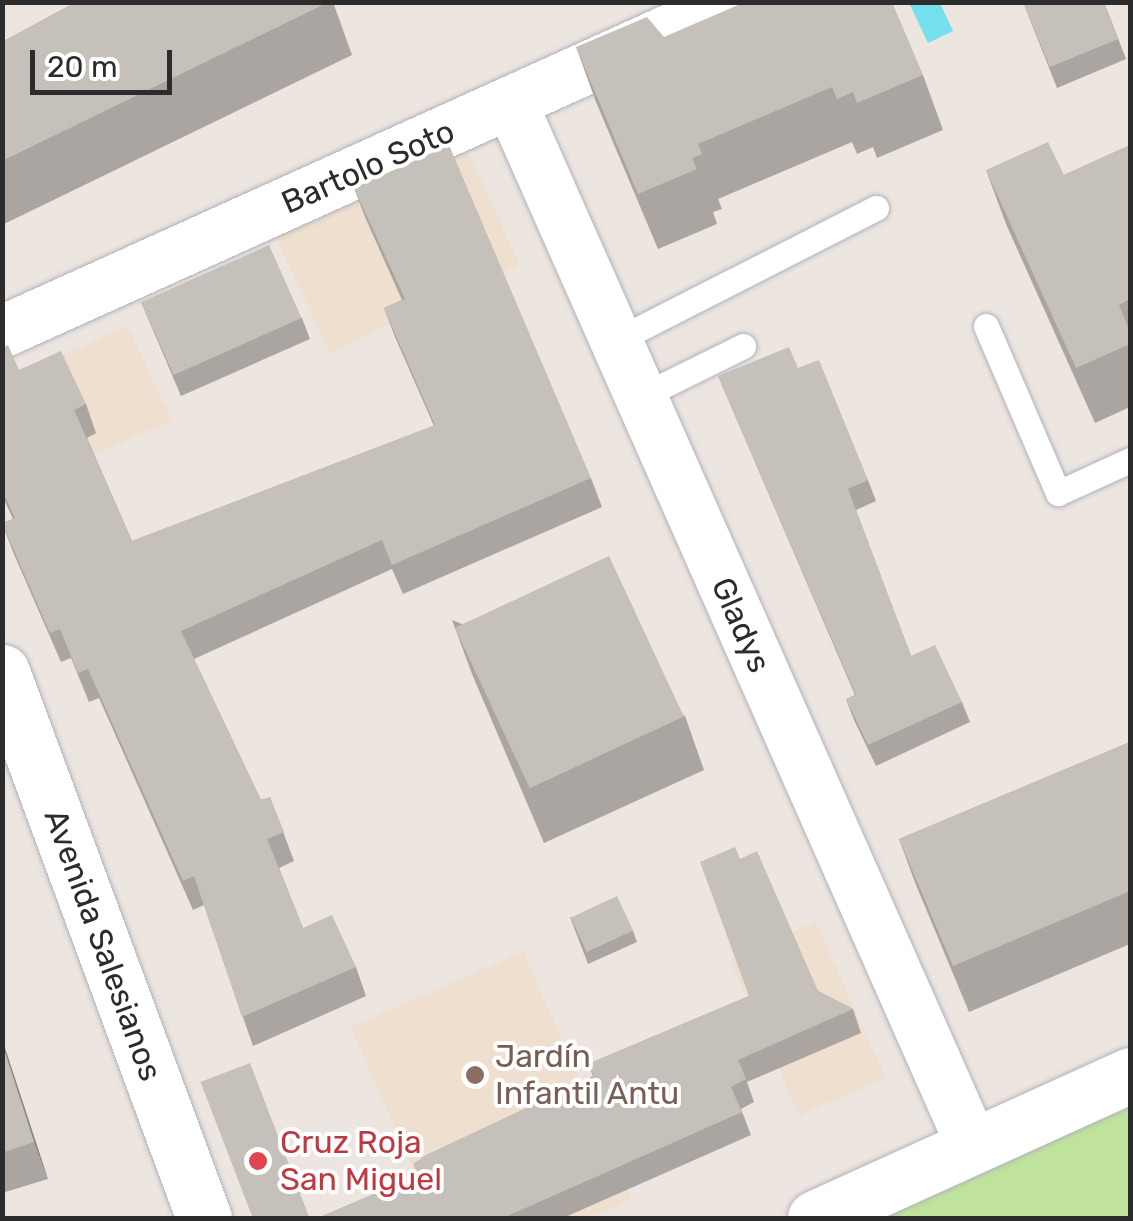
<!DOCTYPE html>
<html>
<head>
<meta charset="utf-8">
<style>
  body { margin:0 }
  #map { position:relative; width:1133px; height:1221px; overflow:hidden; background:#ede5df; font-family:Rubik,sans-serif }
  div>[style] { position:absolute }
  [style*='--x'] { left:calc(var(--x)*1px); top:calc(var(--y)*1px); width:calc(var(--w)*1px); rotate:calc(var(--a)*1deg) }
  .education>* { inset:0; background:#eedfce; transform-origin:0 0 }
  .green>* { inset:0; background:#bfe39c }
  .water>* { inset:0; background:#74e0ed }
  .roads { filter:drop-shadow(0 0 2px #afb3bc) drop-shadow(0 0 2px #afb3bc) }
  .lane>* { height:25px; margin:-12.5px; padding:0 12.5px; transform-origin:12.5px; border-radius:12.5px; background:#fff }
  .street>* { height:52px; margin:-26px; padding:0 26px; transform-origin:26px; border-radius:26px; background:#fff }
  .secondary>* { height:55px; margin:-27.5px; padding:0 27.5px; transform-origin:27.5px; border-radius:27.5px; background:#fff }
  .wall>* { inset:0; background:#aaa5a0 }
  .shaded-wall>* { inset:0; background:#8b8682 }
  .building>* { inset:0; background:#c6c0ba; transform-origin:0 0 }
  .dots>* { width:28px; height:28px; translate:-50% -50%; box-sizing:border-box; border:5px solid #fff; border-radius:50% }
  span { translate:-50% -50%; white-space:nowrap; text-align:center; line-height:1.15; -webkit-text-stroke:8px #fff; paint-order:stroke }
  .street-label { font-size:32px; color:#2c2c2c }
  .education-label { font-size:32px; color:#785e54 }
  .left { translate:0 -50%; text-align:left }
  .health-label { font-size:32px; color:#be3a42 }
  .frame { position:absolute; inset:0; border:5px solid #2c2c2c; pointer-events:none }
  .scale { position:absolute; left:30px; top:50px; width:142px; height:45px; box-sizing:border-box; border:5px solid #2c2c2c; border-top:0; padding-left:12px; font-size:30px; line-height:35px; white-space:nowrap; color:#2c2c2c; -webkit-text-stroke:8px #fff; paint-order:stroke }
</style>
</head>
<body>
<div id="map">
  <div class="education">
    <div style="left:460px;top:136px;width:141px;height:210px;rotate:65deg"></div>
    <div style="clip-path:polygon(128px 326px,171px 421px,3px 495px,2px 382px)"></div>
    <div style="left:816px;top:922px;width:170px;height:94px;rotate:66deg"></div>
    <div style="clip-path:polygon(523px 952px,632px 1199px,589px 1218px,435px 1218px,351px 1027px)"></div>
  </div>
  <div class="green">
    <div style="clip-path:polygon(1130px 1100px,1130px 1218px,871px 1218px)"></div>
  </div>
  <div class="water">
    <div style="clip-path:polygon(909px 3px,940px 3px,953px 31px,928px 43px)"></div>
  </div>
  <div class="roads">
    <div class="lane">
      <div style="--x:986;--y:326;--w:182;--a:66.7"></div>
      <div style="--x:1058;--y:493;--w:79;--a:-24.6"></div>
      <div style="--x:615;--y:341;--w:293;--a:-27"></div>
      <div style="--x:640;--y:397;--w:115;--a:-26.3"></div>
    </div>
    <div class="street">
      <div style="--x:511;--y:103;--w:1142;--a:66.13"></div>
      <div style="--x:2;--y:332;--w:802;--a:-24.3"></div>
    </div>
    <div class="secondary">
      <div style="--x:2;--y:672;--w:582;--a:69.7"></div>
      <div style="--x:815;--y:1218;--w:346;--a:-24.4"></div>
    </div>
  </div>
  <div class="wall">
    <div style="clip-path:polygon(76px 2px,333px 2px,352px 55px,2px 225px,2px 42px)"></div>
    <div style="clip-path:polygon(1023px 2px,1104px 2px,1126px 59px,1057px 88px)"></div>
    <div style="clip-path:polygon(664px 37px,923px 75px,943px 130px,877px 158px,873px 147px,857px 154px,852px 142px,718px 199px,722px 209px,713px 212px,717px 224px,658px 249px,596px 102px,576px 47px)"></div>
    <div style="clip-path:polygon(1130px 145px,1130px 407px,1095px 423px,1006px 224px,986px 170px,1064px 175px)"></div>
    <div style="clip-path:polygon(354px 188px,591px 478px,602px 507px,403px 594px,392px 569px,194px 659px,261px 800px,270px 797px,294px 861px,279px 868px,303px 928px,356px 967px,366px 996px,253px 1046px,204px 905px,193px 910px,99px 698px,89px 702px,71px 658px,61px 662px,13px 552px,2px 523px,13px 519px,2px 495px,2px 348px,19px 370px,86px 404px,96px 433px,87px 438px,132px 541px,434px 426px,395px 337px,384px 308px,402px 300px,365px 217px)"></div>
    <div style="clip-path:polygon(141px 302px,302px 318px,310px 339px,181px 396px)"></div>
    <div style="clip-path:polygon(798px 368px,868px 480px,876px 501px,856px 510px,911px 656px,962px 702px,970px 722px,876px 766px,854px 720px,846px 699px,855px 695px,718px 376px)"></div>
    <div style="clip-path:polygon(452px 620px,685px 716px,704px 770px,544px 843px,472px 674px)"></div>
    <div style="clip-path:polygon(1130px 742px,1130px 944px,969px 1012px,916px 885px,899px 839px)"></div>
    <div style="clip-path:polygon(740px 859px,818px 991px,853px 1009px,861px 1033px,747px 1082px,754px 1102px,741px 1109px,751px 1135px,563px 1218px,318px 1218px,418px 1175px,593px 1076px,588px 1064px,749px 996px)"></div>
    <div style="clip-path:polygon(570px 917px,633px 931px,637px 942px,588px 964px)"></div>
    <div style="clip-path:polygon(2px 1039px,48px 1179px,2px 1193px)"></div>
  </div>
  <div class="shaded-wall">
    <div style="clip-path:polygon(2px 1039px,48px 1179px,34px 1142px,2px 1043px)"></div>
  </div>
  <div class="building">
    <div style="clip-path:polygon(76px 2px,329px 2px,2px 161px,2px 42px)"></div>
    <div style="clip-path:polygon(745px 2px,892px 2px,923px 75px,857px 103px,853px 92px,837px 99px,832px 87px,698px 144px,702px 154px,692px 158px,697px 169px,638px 194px,576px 47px,647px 17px,664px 37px)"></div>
    <div style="clip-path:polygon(1023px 2px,1104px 2px,1118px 39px,1050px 67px)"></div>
    <div style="clip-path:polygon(1048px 142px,1064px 175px,1130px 145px,1130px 299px,1119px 305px,1130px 332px,1130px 344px,1076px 368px,986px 170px)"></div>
    <div style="clip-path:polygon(449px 145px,591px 478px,392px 565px,382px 540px,181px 631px,261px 800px,270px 797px,284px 832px,267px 839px,303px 928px,332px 915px,356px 967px,242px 1017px,194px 876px,183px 881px,88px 669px,78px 673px,60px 629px,50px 633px,2px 523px,15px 518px,2px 490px,2px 348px,8px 345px,19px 370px,61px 351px,86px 404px,74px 410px,132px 541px,435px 425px,384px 308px,405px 299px,354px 188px)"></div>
    <div style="left:269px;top:245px;width:80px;height:140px;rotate:66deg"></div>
    <div style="clip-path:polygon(789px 347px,798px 368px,819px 360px,868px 480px,848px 489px,911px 656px,935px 645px,962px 702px,868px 745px,846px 699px,856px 695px,718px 376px)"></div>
    <div style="left:609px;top:556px;width:177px;height:170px;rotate:65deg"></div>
    <div style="clip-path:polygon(1130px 742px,1130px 891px,953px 966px,899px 839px)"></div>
    <div style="clip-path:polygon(735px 847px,740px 859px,757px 851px,818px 991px,853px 1009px,738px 1060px,746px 1079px,731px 1087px,742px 1112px,503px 1218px,318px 1218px,418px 1175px,413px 1164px,426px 1155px,594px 1076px,588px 1064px,749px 996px,700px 862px)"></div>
    <div style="left:617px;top:896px;width:38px;height:51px;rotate:65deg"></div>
    <div style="clip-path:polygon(2px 1043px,34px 1142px,2px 1153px)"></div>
    <div style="left:250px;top:1063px;width:165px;height:53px;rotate:69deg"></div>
  </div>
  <div class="dots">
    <div style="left:475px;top:1075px;background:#8d6e63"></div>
    <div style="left:258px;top:1161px;background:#e0444e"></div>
  </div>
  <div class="street-label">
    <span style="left:368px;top:167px;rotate:-24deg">Bartolo Soto</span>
    <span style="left:741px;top:625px;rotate:66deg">Gladys</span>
    <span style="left:103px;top:945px;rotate:70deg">Avenida Salesianos</span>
  </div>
  <div class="education-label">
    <span class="left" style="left:495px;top:1075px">Jardín<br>Infantil Antu</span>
  </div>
  <div class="health-label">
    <span class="left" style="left:280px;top:1161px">Cruz Roja<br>San Miguel</span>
  </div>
  <div class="frame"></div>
  <div class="scale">20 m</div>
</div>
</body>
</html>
